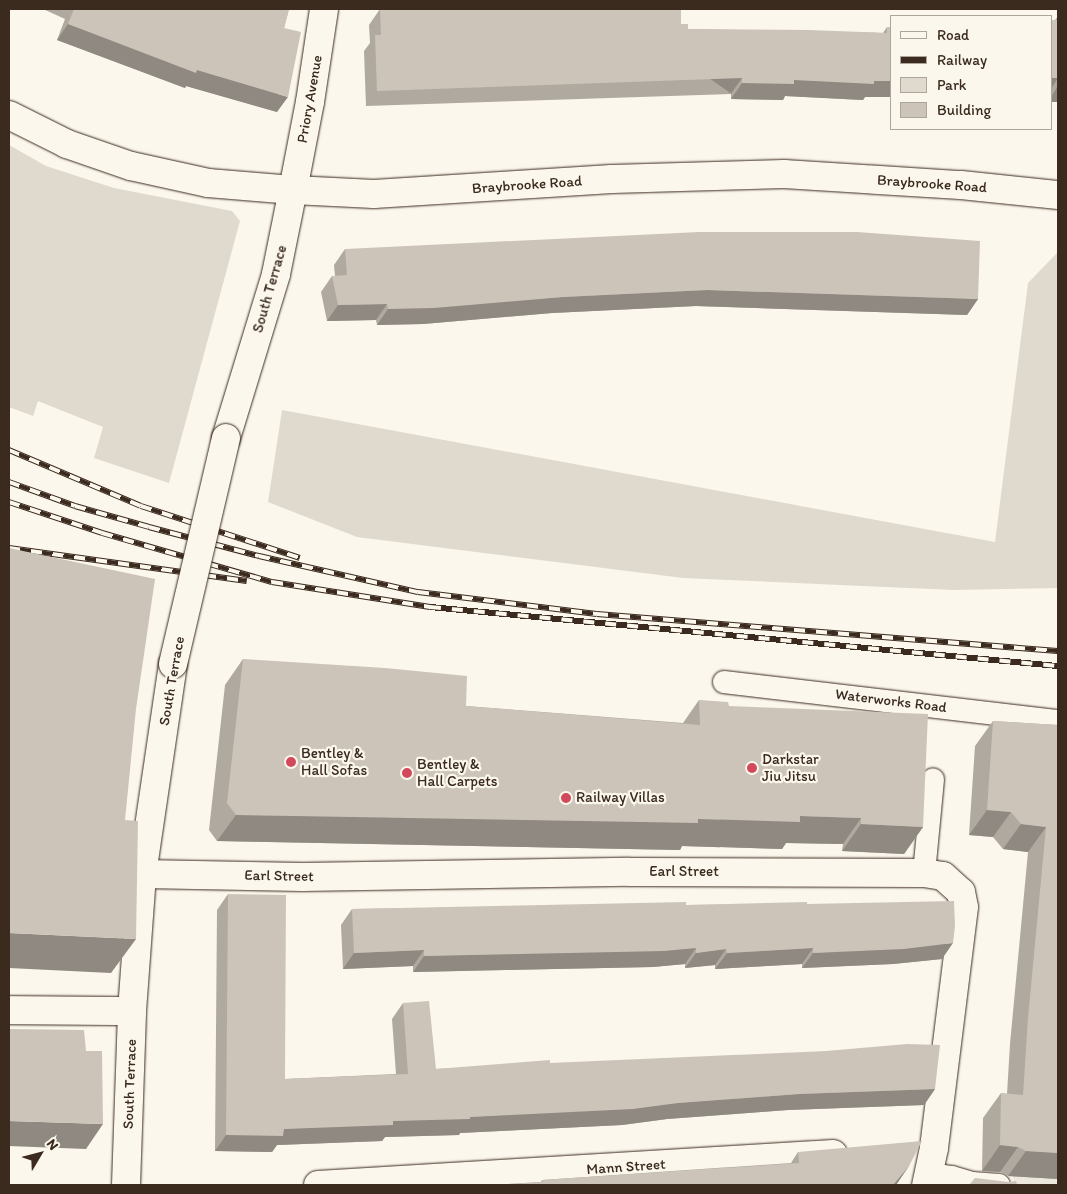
<!DOCTYPE html>
<style>
body{margin:0}
#map{position:relative;width:1067px;height:1194px;overflow:hidden;background:#fbf7ec;font-family:Itim,sans-serif}
div>[style]{position:absolute}
.built>*{inset:0;background:#ede8dd}
.green>*{inset:0;background:#dfd9ce}
.roads{filter:drop-shadow(0 0 1px #3b2a1e) drop-shadow(0 0 1px #3b2a1e)}
.lane>*{height:22px;margin:-11px;padding:0 11px;transform-origin:11px;border-radius:11px;background:#fbf7ec}
.street>*{height:28px;margin:-14px;padding:0 14px;transform-origin:14px;border-radius:14px;background:#fbf7ec}
.secondary>*{height:28px;margin:-14px;padding:0 14px;transform-origin:14px;border-radius:14px;background:#fbf7ec}
.rail>*{height:5.5px;margin-top:-2.75px;transform-origin:0;background:repeating-linear-gradient(90deg,#fbf7ec 0 11px,#3b2a1e 0 22px);box-sizing:border-box;border-block:1px solid #3b2a1e}
.bridges{filter:drop-shadow(0 0 1px #3b2a1e) drop-shadow(0 0 1px #3b2a1e)}
.secondary-bridge>*{height:28px;margin:-14px;padding:0 14px;transform-origin:14px;border-radius:14px;background:#fbf7ec}
.wall>*{inset:0;background:#afa99f}
.shaded-wall>*{inset:0;background:#8f8982;transform-origin:0 0}
.building>*{inset:0;background:#ccc4b9;transform-origin:0 0}
.dots>*{width:14px;height:14px;translate:-50% -50%;box-sizing:border-box;border:2px solid #fbf7ec;border-radius:50%}
span{translate:-50% -50%;white-space:nowrap;text-align:center;line-height:1.15;-webkit-text-stroke:4.5px #fbf7ec;paint-order:stroke}
.street-label{font-size:15px;color:#3b2a1e}
.poi-label{font-size:15px;color:#3b2a1e}
.left{translate:0 -50%;text-align:left}
.frame{position:absolute;inset:0;border:10px solid #3b2a1e;pointer-events:none}
.legend{position:absolute;left:890px;top:15px;width:162px;height:115px;box-sizing:border-box;background:#fbf7ec;border:1px solid #aea59a;margin:0;padding:6px 9px;list-style:none;font-size:15px;color:#3b2a1e}
.legend li{display:flex;align-items:center;gap:10px;height:25px}
.legend b{width:25px;border:1px solid #aea59a}
.north{position:absolute;left:15px;top:1129px;width:50px;height:50px;-webkit-text-stroke:4px #fbf7ec;paint-order:stroke;rotate:53deg;font-size:14px;font-weight:700;line-height:20px;text-align:center;color:#3b2a1e}
.north::after{content:'';display:block;margin:auto;width:18px;height:22px;background:#3b2a1e;clip-path:polygon(50% 0,100% 100%,50% 72%,0 100%)}
</style>
<div id="map">
<div class="built">
<div style="clip-path:polygon(1012px 1170px,1058px 1172px,1058px 1185px,1014px 1185px)"></div>
</div>
<div class="green">
<div style="clip-path:polygon(9px 145px,46px 166px,114px 188px,232px 211px,240px 221px,169px 483px,94px 458px,103px 427px,38px 401px,33px 416px,9px 407px)"></div>
<div style="clip-path:polygon(1058px 252px,1058px 588px,954px 590px,683px 578px,357px 537px,268px 502px,282px 410px,995px 542px,1028px 283px)"></div>
</div>
<div class="roads">
<div class="lane">
<div style="left:724px;top:682px;width:336px;rotate:6.7deg"></div>
<div style="left:924px;top:873px;width:94px;rotate:-84.5deg"></div>
<div style="left:930px;top:1174px;width:22px;rotate:8deg"></div>
<div style="left:952px;top:1177px;width:21px;rotate:17deg"></div>
<div style="left:972px;top:1183px;width:27px;rotate:4deg"></div>
</div>
<div class="street">
<div style="left:293px;top:190px;width:90px;rotate:-79.1deg"></div>
<div style="left:310px;top:102px;width:94px;rotate:-81.4deg"></div>
<div style="left:142px;top:874px;width:160px;rotate:1.1deg"></div>
<div style="left:302px;top:877px;width:327px;rotate:-0.9deg"></div>
<div style="left:629px;top:872px;width:295px;rotate:0.2deg"></div>
<div style="left:924px;top:873px;width:19px;rotate:9deg"></div>
<div style="left:943px;top:876px;width:24px;rotate:42deg"></div>
<div style="left:961px;top:892px;width:15px;rotate:79deg"></div>
<div style="left:964px;top:907px;width:243px;rotate:97.1deg"></div>
<div style="left:934px;top:1148px;width:38px;rotate:102deg"></div>
<div style="left:318px;top:1185px;width:516px;rotate:-3.44deg"></div>
</div>
<div class="secondary">
<div style="left:9px;top:115px;width:65px;rotate:26.6deg"></div>
<div style="left:67px;top:144px;width:68px;rotate:19deg"></div>
<div style="left:131px;top:166px;width:79px;rotate:12.4deg"></div>
<div style="left:208px;top:183px;width:85px;rotate:4.7deg"></div>
<div style="left:293px;top:190px;width:81px;rotate:2.8deg"></div>
<div style="left:374px;top:194px;width:238px;rotate:-3.6deg"></div>
<div style="left:612px;top:179px;width:172px;rotate:-1.7deg"></div>
<div style="left:784px;top:174px;width:177px;rotate:3.6deg"></div>
<div style="left:961px;top:185px;width:98px;rotate:5.9deg"></div>
<div style="left:226px;top:438px;width:171px;rotate:-73deg"></div>
<div style="left:276px;top:274px;width:86px;rotate:-78.6deg"></div>
<div style="left:9px;top:1010px;width:123px;rotate:0.5deg"></div>
<div style="left:126px;top:1185px;width:174px;rotate:-88deg"></div>
<div style="left:132px;top:1011px;width:137px;rotate:-85.8deg"></div>
<div style="left:142px;top:874px;width:212px;rotate:-81.6deg"></div>
</div>
</div>
<div class="rail">
<div style="left:9px;top:450px;width:143px;rotate:23deg"></div>
<div style="left:141px;top:506px;width:167px;rotate:18.1deg"></div>
<div style="left:9px;top:482px;width:70px;rotate:20deg"></div>
<div style="left:75px;top:506px;width:77px;rotate:15.8deg"></div>
<div style="left:149px;top:527px;width:114px;rotate:14.8deg"></div>
<div style="left:259px;top:556px;width:163px;rotate:12.8deg"></div>
<div style="left:418px;top:592px;width:180px;rotate:7deg"></div>
<div style="left:597px;top:614px;width:462px;rotate:4.6deg"></div>
<div style="left:9px;top:502px;width:98px;rotate:18.4deg"></div>
<div style="left:102px;top:533px;width:177px;rotate:16.1deg"></div>
<div style="left:272px;top:582px;width:160px;rotate:9deg"></div>
<div style="left:430px;top:607px;width:631px;rotate:5.37deg"></div>
<div style="left:9px;top:548px;width:240px;rotate:7.9deg"></div>
</div>
<div class="bridges">
<div class="secondary-bridge">
<div style="left:173px;top:664px;width:232px;rotate:-76.8deg"></div>
</div>
</div>
<div class="wall">
<div style="clip-path:polygon(43px 9px,289px 9px,284px 28px,277px 112px,186px 86px,185px 88px,57px 40px,65px 19px)"></div>
<div style="clip-path:polygon(380px 9px,681px 24px,688px 29px,883px 33px,887px 27px,891px 27px,865px 97px,863px 100px,785px 96px,783px 100px,731px 99px,731px 94px,366px 106px,364px 51px,370px 43px,369px 25px)"></div>
<div style="clip-path:polygon(1058px 16px,1058px 102px,1051px 102px,1051px 20px,1055px 20px)"></div>
<div style="clip-path:polygon(345px 249px,978px 299px,967px 315px,696px 306px,552px 313px,423px 324px,377px 325px,376px 320px,327px 321px,321px 292px,332px 276px,335px 276px,334px 265px)"></div>
<div style="clip-path:polygon(243px 659px,466px 706px,683px 723px,699px 700px,729px 706px,923px 827px,904px 854px,842px 851px,843px 844px,786px 843px,782px 849px,682px 846px,680px 850px,217px 841px,209px 830px,225px 685px)"></div>
<div style="clip-path:polygon(993px 721px,1058px 725px,1058px 1179px,1008px 1176px,1000px 1172px,982px 1171px,983px 1118px,1001px 1093px,1007px 1094px,1010px 1044px,1028px 852px,1003px 849px,993px 837px,969px 835px,975px 746px)"></div>
<div style="clip-path:polygon(228px 894px,285px 1079px,396px 1074px,392px 1019px,403px 1003px,436px 1069px,550px 1063px,935px 1089px,924px 1105px,788px 1110px,667px 1119px,622px 1125px,460px 1133px,459px 1135px,385px 1137px,382px 1141px,277px 1145px,272px 1152px,215px 1151px,217px 910px)"></div>
<div style="clip-path:polygon(807px 904px,942px 959px,893px 964px,802px 968px,802px 964px,715px 969px,715px 965px,685px 968px,685px 964px,653px 967px,413px 972px,413px 966px,343px 969px,341px 925px,352px 909px,686px 905px)"></div>
<div style="clip-path:polygon(798px 1152px,909px 1166px,896px 1185px,491px 1185px,541px 1182px,542px 1180px,791px 1163px)"></div>
</div>
<div class="shaded-wall">
<div style="clip-path:polygon(68px 24px,197px 70px,288px 97px,277px 112px,186px 86px,185px 88px,57px 40px)"></div>
<div style="left:742px;top:78px;width:19px;height:365px;rotate:125deg"></div>
<div style="clip-path:polygon(1051px 78px,1058px 78px,1051px 89px)"></div>
<div style="clip-path:polygon(794px 80px,891px 81px,891px 97px,865px 97px,863px 100px,785px 96px,783px 100px,731px 99px,742px 83px)"></div>
<div style="clip-path:polygon(1058px 86px,1058px 102px,1051px 102px,1051px 97px)"></div>
<div style="clip-path:polygon(707px 290px,978px 299px,967px 315px,696px 306px,552px 313px,423px 324px,377px 325px,388px 309px,563px 297px)"></div>
<div style="clip-path:polygon(387px 304px,376px 320px,327px 321px,338px 305px)"></div>
<div style="clip-path:polygon(987px 810px,1011px 812px,993px 837px,969px 835px)"></div>
<div style="clip-path:polygon(236px 815px,698px 819px,800px 816px,861px 818px,843px 844px,786px 843px,782px 849px,682px 846px,680px 850px,217px 841px)"></div>
<div style="clip-path:polygon(861px 824px,923px 827px,904px 854px,842px 851px)"></div>
<div style="clip-path:polygon(1021px 824px,1046px 827px,1028px 852px,1003px 849px)"></div>
<div style="clip-path:polygon(9px 933px,136px 939px,111px 973px,9px 968px)"></div>
<div style="clip-path:polygon(953px 943px,942px 959px,893px 964px,802px 968px,813px 953px)"></div>
<div style="clip-path:polygon(696px 948px,685px 964px,653px 967px,413px 972px,424px 956px)"></div>
<div style="clip-path:polygon(813px 948px,802px 964px,715px 969px,727px 953px)"></div>
<div style="clip-path:polygon(726px 949px,715px 965px,685px 968px,696px 953px)"></div>
<div style="clip-path:polygon(424px 950px,413px 966px,343px 969px,354px 953px)"></div>
<div style="clip-path:polygon(935px 1089px,924px 1105px,788px 1110px,667px 1119px,622px 1125px,460px 1133px,459px 1135px,385px 1137px,382px 1141px,277px 1145px,272px 1152px,215px 1151px,226px 1135px,284px 1129px,393px 1121px,470px 1117px,678px 1103px,799px 1094px)"></div>
<div style="clip-path:polygon(9px 1121px,103px 1124px,86px 1149px,9px 1146px)"></div>
<div style="clip-path:polygon(1000px 1145px,1018px 1147px,1000px 1172px,982px 1171px)"></div>
<div style="clip-path:polygon(1026px 1151px,1058px 1153px,1058px 1179px,1008px 1176px)"></div>
<div style="clip-path:polygon(909px 1166px,896px 1185px,893px 1185px)"></div>
</div>
<div class="building">
<div style="clip-path:polygon(74px 9px,289px 9px,284px 28px,301px 32px,288px 97px,197px 70px,196px 73px,68px 24px)"></div>
<div style="clip-path:polygon(380px 9px,681px 9px,681px 24px,688px 24px,688px 29px,809px 30px,887px 33px,887px 27px,891px 27px,891px 81px,874px 81px,874px 84px,794px 80px,794px 84px,742px 83px,742px 78px,377px 91px,375px 35px,381px 35px)"></div>
<div style="left:1051px;top:20px;width:7px;height:58px"></div>
<div style="clip-path:polygon(699px 232px,857px 232px,980px 241px,978px 299px,707px 290px,563px 297px,434px 308px,388px 309px,387px 304px,338px 305px,332px 276px,347px 275px,345px 249px)"></div>
<div style="clip-path:polygon(9px 548px,155px 579px,136px 709px,125px 820px,138px 821px,136px 939px,9px 933px)"></div>
<div style="clip-path:polygon(243px 659px,385px 668px,467px 676px,466px 706px,700px 725px,699px 700px,728px 702px,729px 706px,928px 714px,923px 827px,861px 824px,861px 818px,800px 816px,800px 822px,698px 819px,698px 823px,236px 815px,227px 803px)"></div>
<div style="clip-path:polygon(993px 721px,1058px 725px,1058px 1153px,1026px 1151px,1018px 1147px,1000px 1145px,1001px 1093px,1023px 1095px,1028px 1018px,1046px 827px,1021px 824px,1011px 812px,987px 810px)"></div>
<div style="clip-path:polygon(228px 894px,286px 895px,285px 1079px,408px 1074px,403px 1003px,429px 1001px,436px 1069px,550px 1060px,550px 1063px,826px 1051px,907px 1044px,940px 1045px,935px 1089px,799px 1094px,678px 1103px,633px 1109px,470px 1117px,470px 1119px,393px 1121px,393px 1125px,284px 1129px,283px 1136px,226px 1135px)"></div>
<div style="clip-path:polygon(954px 901px,955px 926px,953px 943px,904px 949px,813px 953px,813px 948px,727px 953px,726px 949px,696px 953px,696px 948px,664px 951px,424px 956px,424px 950px,354px 953px,352px 909px,686px 902px,686px 905px,807px 902px,807px 904px)"></div>
<div style="clip-path:polygon(9px 1029px,84px 1030px,86px 1051px,102px 1051px,103px 1124px,9px 1121px)"></div>
<div style="clip-path:polygon(922px 1141px,909px 1166px,893px 1185px,491px 1185px,543px 1182px,542px 1180px,799px 1163px,798px 1152px)"></div>
<div style="clip-path:polygon(975px 1178px,1009px 1182px,1016px 1181px,1017px 1185px,969px 1185px)"></div>
</div>
<div class="dots">
<div style="left:291px;top:762px;background:#d1495b"></div>
<div style="left:752px;top:768px;background:#d1495b"></div>
<div style="left:407px;top:773px;background:#d1495b"></div>
<div style="left:566px;top:798px;background:#d1495b"></div>
</div>
<div class="street-label">
<span style="left:310px;top:99px;rotate:-80deg">Priory Avenue</span>
<span style="left:932px;top:184px;rotate:4deg">Braybrooke Road</span>
<span style="left:527px;top:185px;rotate:-4deg">Braybrooke Road</span>
<span style="left:270px;top:289px;rotate:-74deg">South Terrace</span>
<span style="left:172px;top:681px;rotate:-80deg">South Terrace</span>
<span style="left:891px;top:701px;rotate:7deg">Waterworks Road</span>
<span style="left:684px;top:872px">Earl Street</span>
<span style="left:279px;top:876px;rotate:1deg">Earl Street</span>
<span style="left:130px;top:1084px;rotate:-88deg">South Terrace</span>
<span style="left:626px;top:1167px;rotate:-4deg">Mann Street</span>
</div>
<div class="poi-label">
<span class="left" style="left:301px;top:762px">Bentley &amp;<br>Hall Sofas</span>
<span class="left" style="left:762px;top:768px">Darkstar<br>Jiu Jitsu</span>
<span class="left" style="left:417px;top:773px">Bentley &amp;<br>Hall Carpets</span>
<span class="left" style="left:576px;top:798px">Railway Villas</span>
</div>
<div class="frame"></div>
<ul class="legend">
<li><b style="height:6px;background:#fbf7ec"></b>Road</li>
<li><b style="height:6px;background:#3b2a1e"></b>Railway</li>
<li><b style="height:14px;background:#dfd9ce"></b>Park</li>
<li><b style="height:14px;background:#ccc4b9"></b>Building</li>
</ul>
<div class="north">N</div>
</div>
